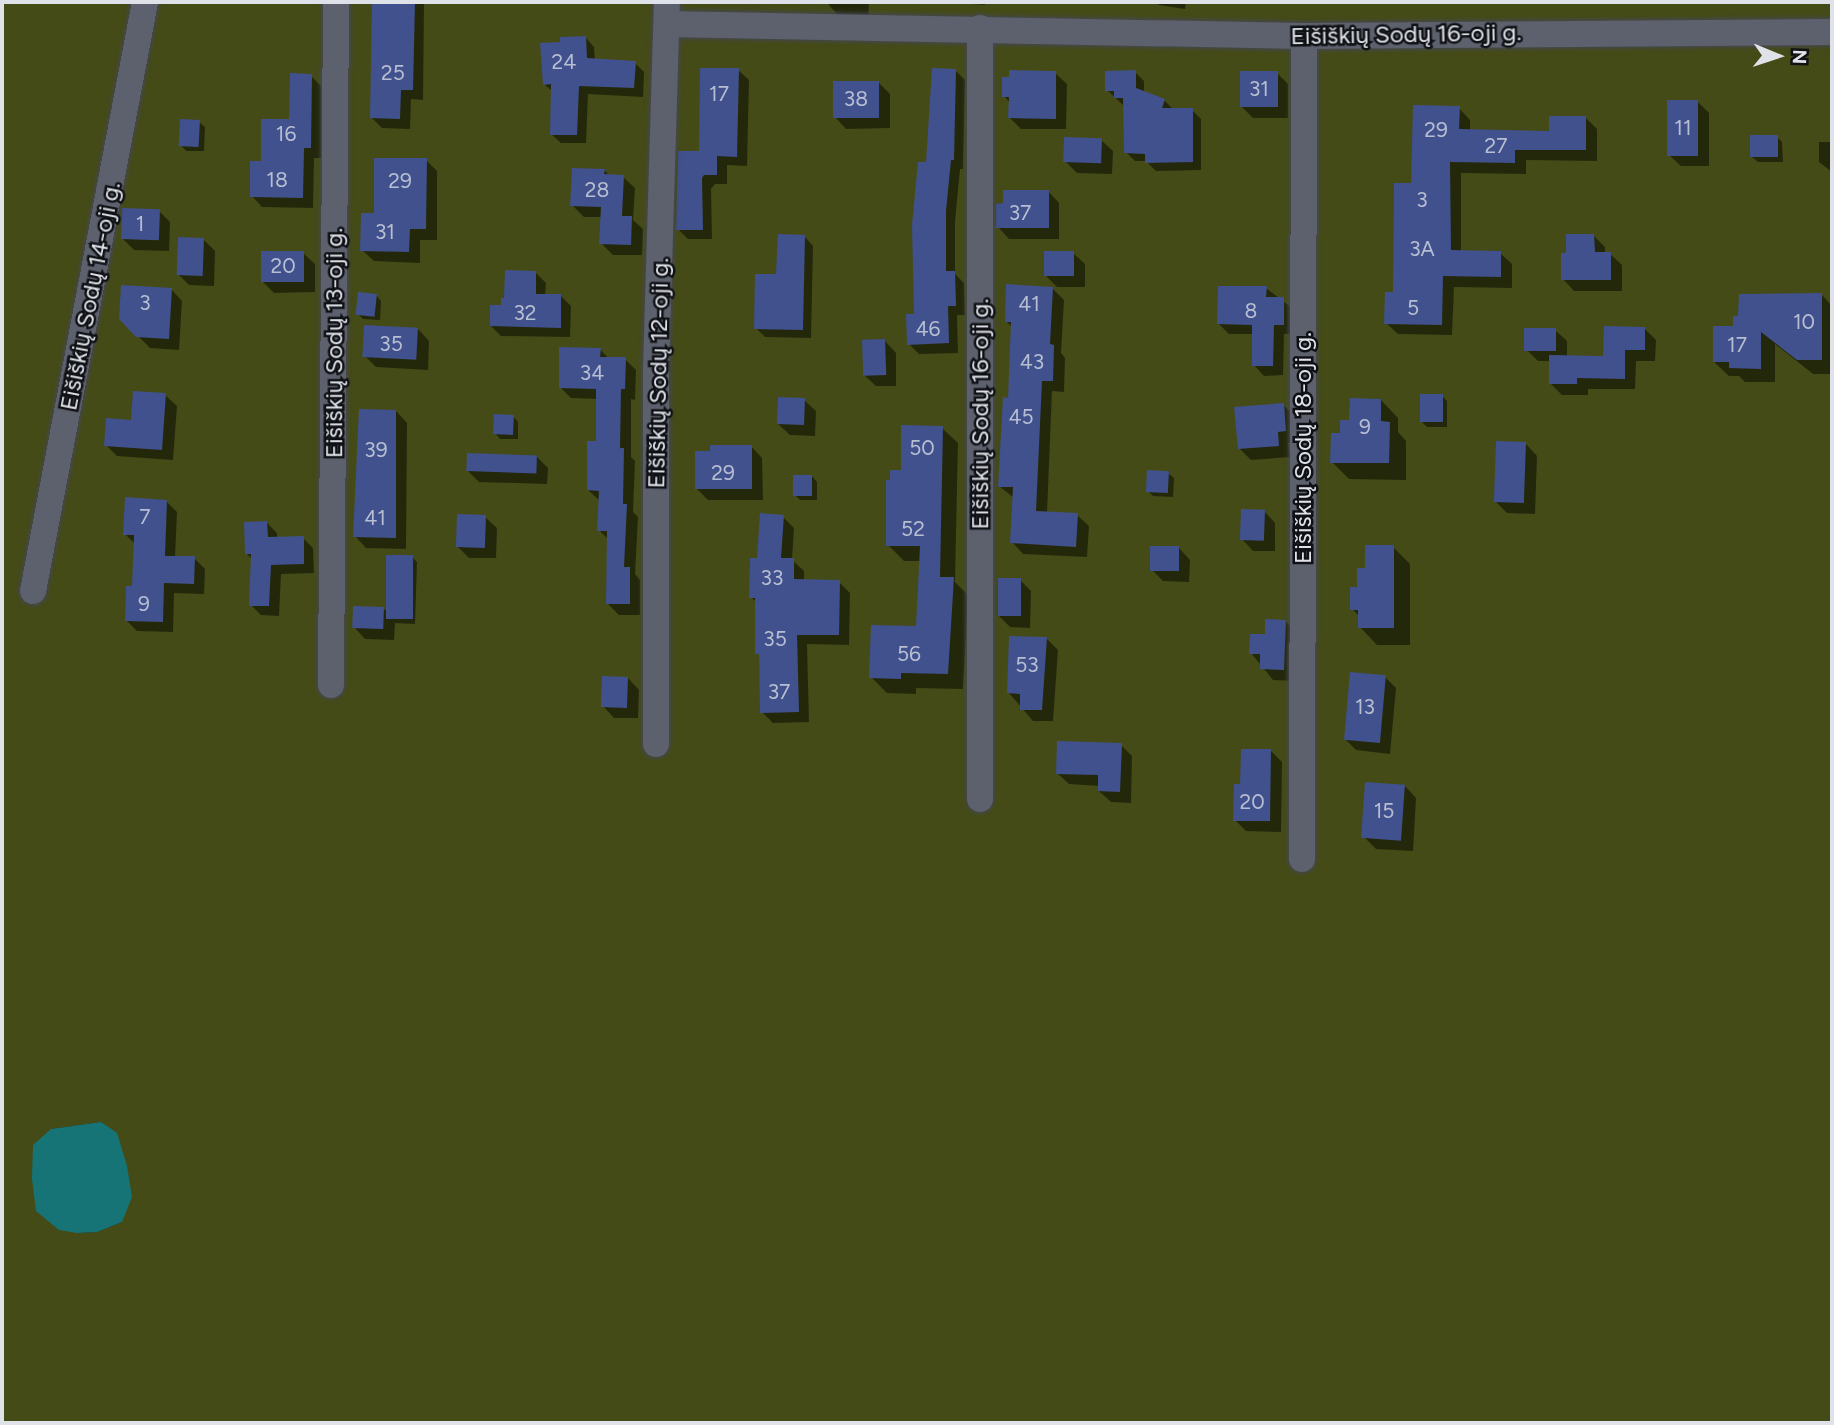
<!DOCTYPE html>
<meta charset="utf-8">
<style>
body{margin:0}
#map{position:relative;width:1834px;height:1425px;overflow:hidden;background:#242832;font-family:Figtree,sans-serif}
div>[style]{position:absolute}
.green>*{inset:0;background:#454b16}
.water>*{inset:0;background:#167476}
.shadow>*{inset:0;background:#0007}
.building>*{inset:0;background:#40518d;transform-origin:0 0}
.roads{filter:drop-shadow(0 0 2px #44474f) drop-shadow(0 0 2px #44474f)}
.minor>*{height:26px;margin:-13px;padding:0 13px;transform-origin:13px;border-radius:13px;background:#5d616d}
span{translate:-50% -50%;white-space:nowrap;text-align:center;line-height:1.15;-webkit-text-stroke:5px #0f1115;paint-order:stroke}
.number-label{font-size:21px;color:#b7bed2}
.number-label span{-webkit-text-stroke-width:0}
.street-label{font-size:24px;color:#dfe2e9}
.frame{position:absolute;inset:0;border:4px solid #dfe2e9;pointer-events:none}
.north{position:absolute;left:1743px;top:21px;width:70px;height:70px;-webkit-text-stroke:5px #0f1115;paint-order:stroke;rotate:92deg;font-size:19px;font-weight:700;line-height:28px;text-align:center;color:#dfe2e9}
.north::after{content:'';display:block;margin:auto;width:24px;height:32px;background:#dfe2e9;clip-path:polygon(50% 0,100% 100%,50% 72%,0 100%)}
</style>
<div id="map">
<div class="green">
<div style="clip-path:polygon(evenodd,2px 2px,1832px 2px,1832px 1423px,2px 1423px,2px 2px,102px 1122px,122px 1222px,97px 1232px,77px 1233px,51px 1129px,102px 1122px)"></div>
</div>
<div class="water">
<div style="clip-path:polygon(101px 1122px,117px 1133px,127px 1166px,132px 1197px,122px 1222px,97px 1232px,77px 1233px,59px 1230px,36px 1211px,32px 1179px,33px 1145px,51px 1129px)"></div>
</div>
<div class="shadow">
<div style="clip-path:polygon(374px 2px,424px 4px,423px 100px,411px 99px,410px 129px,382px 128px,372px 118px)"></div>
<div style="clip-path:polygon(826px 2px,869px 2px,868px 19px,840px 17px)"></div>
<div style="clip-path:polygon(947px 2px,985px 2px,985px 5px)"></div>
<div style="clip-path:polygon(1155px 2px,1186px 2px,1185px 9px,1159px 5px)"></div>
<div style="clip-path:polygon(585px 37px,594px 47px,595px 61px,635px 63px,644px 72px,643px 97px,588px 94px,586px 143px,561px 143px,551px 134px,553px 92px,544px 84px,562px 43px)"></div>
<div style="clip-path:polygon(738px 70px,749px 80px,747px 166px,727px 165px,727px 184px,715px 184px,711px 189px,712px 239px,688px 239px,678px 229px,701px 153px)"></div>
<div style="clip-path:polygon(955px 70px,965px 80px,963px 169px,960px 169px,955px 222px,955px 274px,964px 283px,965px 315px,957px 315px,958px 353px,919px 354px,909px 344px,915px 316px,928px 164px)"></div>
<div style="clip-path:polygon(1135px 72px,1144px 81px,1144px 93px,1164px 100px,1174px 110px,1192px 110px,1201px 119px,1201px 170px,1156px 171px,1146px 161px,1135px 161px,1126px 152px,1125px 107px,1107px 90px)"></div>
<div style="clip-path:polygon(1055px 73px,1067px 84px,1066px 129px,1021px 129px,1010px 118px,1010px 103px,1004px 96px,1011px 79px)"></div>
<div style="clip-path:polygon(1277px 73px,1288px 84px,1288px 118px,1253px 118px,1242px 107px)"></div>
<div style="clip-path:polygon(311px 76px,321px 86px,321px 158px,314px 158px,313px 208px,262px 207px,252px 196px,263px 163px,291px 121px)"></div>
<div style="clip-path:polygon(879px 83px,890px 94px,890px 128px,846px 129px,835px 117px)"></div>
<div style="clip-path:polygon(1698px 102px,1709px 113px,1709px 166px,1681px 166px,1669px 155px)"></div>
<div style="clip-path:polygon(1459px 108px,1470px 120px,1470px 131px,1551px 132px,1586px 118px,1597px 129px,1597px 161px,1526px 160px,1526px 174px,1461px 173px,1461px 252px,1500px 253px,1512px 264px,1512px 288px,1454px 287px,1452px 335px,1398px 334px,1386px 323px,1395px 294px,1413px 185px)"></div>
<div style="clip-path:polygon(199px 122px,205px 127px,204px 151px,186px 151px,181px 145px)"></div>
<div style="clip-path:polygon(1777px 137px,1782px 142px,1783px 162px,1758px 162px,1752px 157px)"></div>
<div style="clip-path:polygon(1101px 140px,1113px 151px,1112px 174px,1077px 173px,1065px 161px)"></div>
<div style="clip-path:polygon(1819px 142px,1832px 142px,1832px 172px,1819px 162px)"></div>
<div style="clip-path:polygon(426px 160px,437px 171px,437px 240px,420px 240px,420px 263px,374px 261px,362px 250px,375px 215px)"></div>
<div style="clip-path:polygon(604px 170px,610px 176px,623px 177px,635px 188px,633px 220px,643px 229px,642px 255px,613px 255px,601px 243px,602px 217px,584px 217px,572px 205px)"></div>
<div style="clip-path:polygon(1048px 191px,1059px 203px,1059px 239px,1009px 239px,998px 227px)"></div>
<div style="clip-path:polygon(159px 211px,170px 222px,169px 251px,134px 250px,122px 238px)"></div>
<div style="clip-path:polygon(804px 236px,813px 246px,811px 338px,765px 337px,756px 328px)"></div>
<div style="clip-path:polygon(1594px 236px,1605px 247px,1605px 254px,1610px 254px,1622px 265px,1622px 291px,1574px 291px,1563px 279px,1568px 254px)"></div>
<div style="clip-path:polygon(204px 240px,215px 251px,214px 286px,189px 285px,178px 274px)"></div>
<div style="clip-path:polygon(303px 253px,315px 264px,315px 292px,274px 293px,263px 282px)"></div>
<div style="clip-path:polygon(1073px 253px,1085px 264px,1085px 287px,1057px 287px,1045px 275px)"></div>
<div style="clip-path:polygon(536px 273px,546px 283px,545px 295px,561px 296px,571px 306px,570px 337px,501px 336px,491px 326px,503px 307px)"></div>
<div style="clip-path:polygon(1052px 288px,1064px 300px,1061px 353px,1065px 358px,1064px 392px,1052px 391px,1047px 513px,1077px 515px,1089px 526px,1087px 557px,1023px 554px,1012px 542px,1014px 498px,999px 486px,1010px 399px,1013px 328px,1006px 321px)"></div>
<div style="clip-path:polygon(1266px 288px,1293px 309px,1294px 334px,1284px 334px,1283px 375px,1264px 376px,1254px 365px,1253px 334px,1229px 334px,1219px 324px)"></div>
<div style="clip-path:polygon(171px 289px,182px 301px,179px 350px,150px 348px,121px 319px)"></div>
<div style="clip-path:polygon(376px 295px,381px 301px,380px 320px,363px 319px,358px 314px)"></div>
<div style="clip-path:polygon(1822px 295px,1832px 306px,1832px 374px,1813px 374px,1775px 344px,1775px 382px,1745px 382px,1739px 376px,1729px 376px,1714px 362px,1735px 328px)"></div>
<div style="clip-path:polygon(1644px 328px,1656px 340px,1655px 361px,1636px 361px,1635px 389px,1588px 389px,1588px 395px,1562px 395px,1550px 383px,1551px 361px,1538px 361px,1527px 350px,1555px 330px,1567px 341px,1567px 357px,1605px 358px)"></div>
<div style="clip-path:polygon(418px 329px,429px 341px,428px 370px,376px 367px,365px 356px)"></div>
<div style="clip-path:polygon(885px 341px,896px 353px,896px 386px,876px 386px,864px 375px)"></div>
<div style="clip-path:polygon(600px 349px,609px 359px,625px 359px,636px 370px,635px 400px,631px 399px,631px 457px,635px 461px,633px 512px,638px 517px,635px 574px,640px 580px,640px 615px,619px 615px,608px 604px,609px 540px,599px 530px,600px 501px,588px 490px,598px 442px,598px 399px,571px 398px,560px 387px)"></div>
<div style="clip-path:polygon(165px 395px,177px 406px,173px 460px,117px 456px,106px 445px)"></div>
<div style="clip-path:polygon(1442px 396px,1447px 401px,1447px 427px,1427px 427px,1421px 421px)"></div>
<div style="clip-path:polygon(804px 400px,816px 411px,815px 436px,790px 435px,778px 424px)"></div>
<div style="clip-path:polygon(1381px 400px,1398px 418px,1398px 432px,1406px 441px,1406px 480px,1349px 479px,1332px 462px,1342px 435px,1351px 422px)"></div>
<div style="clip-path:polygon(1283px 405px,1295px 416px,1297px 442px,1288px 443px,1290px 457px,1251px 460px,1240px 449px)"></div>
<div style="clip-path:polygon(396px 411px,407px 423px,406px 549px,366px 548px,355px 536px)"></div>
<div style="clip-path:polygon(513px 416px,518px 422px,518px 439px,500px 439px,495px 433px)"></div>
<div style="clip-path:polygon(942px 428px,958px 443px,955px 582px,968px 595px,963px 689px,916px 688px,916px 694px,887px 693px,871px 677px,917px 628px,921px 561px,904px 561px,888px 545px,902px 471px)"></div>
<div style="clip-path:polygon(1526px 444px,1537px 456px,1535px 514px,1507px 513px,1496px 502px)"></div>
<div style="clip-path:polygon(751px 446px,762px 458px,763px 500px,708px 500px,697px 489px,712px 453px)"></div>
<div style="clip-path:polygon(536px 456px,548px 468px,547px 484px,479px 482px,468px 471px)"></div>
<div style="clip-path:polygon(1168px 473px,1174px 478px,1173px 497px,1153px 496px,1148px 491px)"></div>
<div style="clip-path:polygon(812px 476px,817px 482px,817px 500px,800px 500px,795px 495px)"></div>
<div style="clip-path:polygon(166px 501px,177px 512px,175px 558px,194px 558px,205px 569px,204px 594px,174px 593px,173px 632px,137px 631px,127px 621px,133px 588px,135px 544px,125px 534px)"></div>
<div style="clip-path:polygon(1264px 511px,1275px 523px,1275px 551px,1253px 551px,1242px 539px)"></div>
<div style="clip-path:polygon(485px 517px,497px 528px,496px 558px,469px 558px,458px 547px)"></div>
<div style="clip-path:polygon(783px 517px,794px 528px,792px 560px,804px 571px,804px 581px,839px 582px,850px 593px,849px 645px,807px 644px,809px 722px,773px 723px,762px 712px,756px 602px,751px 597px,759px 560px)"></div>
<div style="clip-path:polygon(267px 523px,277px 533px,277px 539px,303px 538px,313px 548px,314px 573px,281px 574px,279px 616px,261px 615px,251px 605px,252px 559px,247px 554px)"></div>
<div style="clip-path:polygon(1393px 547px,1410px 564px,1410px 645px,1377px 645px,1360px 627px,1360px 617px,1352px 609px,1367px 570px)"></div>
<div style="clip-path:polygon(1179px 548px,1190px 560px,1189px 582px,1163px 581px,1152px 570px)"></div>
<div style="clip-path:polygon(412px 557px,417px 562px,415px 624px,395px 623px,394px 640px,365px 639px,354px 627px,383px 608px,388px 612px)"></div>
<div style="clip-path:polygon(1020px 580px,1031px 591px,1030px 628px,1010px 627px,999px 616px)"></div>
<div style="clip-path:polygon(1285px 621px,1297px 633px,1295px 681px,1273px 680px,1251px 653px)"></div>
<div style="clip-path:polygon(1046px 638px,1058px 650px,1053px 721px,1033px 721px,1009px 693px)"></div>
<div style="clip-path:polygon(1385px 677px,1396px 688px,1390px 754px,1356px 750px,1345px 739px)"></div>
<div style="clip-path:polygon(628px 678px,639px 690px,638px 718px,614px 718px,603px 706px)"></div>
<div style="clip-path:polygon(1121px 745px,1132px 756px,1131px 803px,1111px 802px,1099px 791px,1100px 786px,1069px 784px,1057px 773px)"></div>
<div style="clip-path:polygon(1271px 751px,1282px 762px,1281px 832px,1246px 831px,1235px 820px,1242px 786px)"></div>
<div style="clip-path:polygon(1405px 786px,1416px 798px,1413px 851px,1376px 849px,1364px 837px)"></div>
</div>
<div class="building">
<div style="clip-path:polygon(372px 2px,415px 2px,413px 90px,401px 90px,400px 119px,370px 118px)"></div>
<div style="clip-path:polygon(586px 36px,587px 58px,636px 61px,634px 88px,579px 86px,577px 135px,550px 135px,551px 84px,543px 85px,540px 43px,560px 42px,560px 37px)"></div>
<div style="clip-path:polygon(700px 68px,739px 68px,737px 157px,717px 156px,717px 175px,704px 175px,702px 178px,703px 230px,676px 230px,678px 151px,699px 151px)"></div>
<div style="clip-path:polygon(932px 68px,956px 69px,954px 160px,951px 160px,946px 211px,946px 271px,955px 271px,956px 306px,948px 306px,949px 343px,907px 345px,906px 314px,914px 314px,912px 225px,918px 162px,926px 162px)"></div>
<div style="clip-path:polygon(1009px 70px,1056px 71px,1056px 119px,1008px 118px,1009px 97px,1002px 97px,1002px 77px,1009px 77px)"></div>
<div style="clip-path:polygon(1136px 70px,1136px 88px,1165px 99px,1162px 108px,1193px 108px,1193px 162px,1145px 163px,1145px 154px,1124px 153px,1123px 98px,1114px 98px,1114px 91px,1105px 91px,1105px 71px)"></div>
<div style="left:1240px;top:71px;width:38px;height:36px"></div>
<div style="clip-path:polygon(290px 73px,312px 74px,311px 148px,304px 148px,303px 198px,250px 197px,250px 161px,261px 161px,261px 119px,289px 119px)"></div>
<div style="left:833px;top:81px;width:46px;height:37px"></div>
<div style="left:1667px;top:100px;width:31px;height:56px"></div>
<div style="clip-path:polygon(1413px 105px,1460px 106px,1459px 129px,1549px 131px,1549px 116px,1586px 116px,1586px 150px,1515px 150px,1515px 163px,1450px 162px,1451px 250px,1501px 251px,1501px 277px,1443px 276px,1442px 325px,1384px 324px,1385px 292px,1393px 292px,1394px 183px,1411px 183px)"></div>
<div style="left:180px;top:119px;width:20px;height:27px;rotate:3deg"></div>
<div style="left:1778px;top:135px;width:22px;height:28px;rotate:90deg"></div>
<div style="left:1064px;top:137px;width:38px;height:25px;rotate:2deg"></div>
<div style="clip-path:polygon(374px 158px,427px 158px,426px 229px,410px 229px,409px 252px,360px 251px,361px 213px,374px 213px)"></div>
<div style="clip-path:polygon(572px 168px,605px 169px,604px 174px,624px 175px,622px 216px,632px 216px,631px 245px,599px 244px,601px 207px,570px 206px)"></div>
<div style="clip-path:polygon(1003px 190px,1049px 190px,1049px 228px,996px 228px,996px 204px,1003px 203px)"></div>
<div style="left:122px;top:208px;width:38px;height:31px;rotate:2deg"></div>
<div style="clip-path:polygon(778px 234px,805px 235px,803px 330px,754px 329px,755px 274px,776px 274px)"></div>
<div style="clip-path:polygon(1566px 234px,1594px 234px,1595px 252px,1611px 252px,1611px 280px,1561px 280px,1561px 253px,1566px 253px)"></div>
<div style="left:178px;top:237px;width:26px;height:38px;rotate:2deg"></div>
<div style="left:261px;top:251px;width:43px;height:31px"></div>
<div style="left:1044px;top:251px;width:30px;height:25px"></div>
<div style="clip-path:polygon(505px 270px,536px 271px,536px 294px,561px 294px,561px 328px,490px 326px,490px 305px,501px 305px,501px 298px,504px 298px)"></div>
<div style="clip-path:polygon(1006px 284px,1053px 287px,1050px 344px,1054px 345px,1053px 381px,1042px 381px,1036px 511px,1078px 513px,1076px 547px,1010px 543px,1013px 487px,998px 487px,1003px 397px,1008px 398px,1011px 322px,1005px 322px)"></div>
<div style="clip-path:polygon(121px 285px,172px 288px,169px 339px,136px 337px,119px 319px)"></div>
<div style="clip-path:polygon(1218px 286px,1267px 286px,1266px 297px,1284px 297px,1284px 325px,1274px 325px,1273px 366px,1252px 366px,1252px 325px,1217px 324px)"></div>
<div style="left:358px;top:292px;width:19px;height:23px;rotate:6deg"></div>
<div style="clip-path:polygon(1822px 293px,1822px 360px,1797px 360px,1761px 332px,1761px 369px,1729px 368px,1729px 362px,1713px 362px,1713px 326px,1733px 326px,1733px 316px,1738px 316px,1739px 294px)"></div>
<div style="left:364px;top:325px;width:54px;height:32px;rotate:3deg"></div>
<div style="clip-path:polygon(1604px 326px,1645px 327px,1645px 350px,1625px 350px,1625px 379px,1577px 378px,1577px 384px,1549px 384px,1549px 355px,1603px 356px)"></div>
<div style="left:1524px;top:328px;width:32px;height:23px"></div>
<div style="left:885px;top:339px;width:36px;height:23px;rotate:88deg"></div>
<div style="clip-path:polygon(559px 347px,601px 348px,600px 357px,626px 357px,625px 389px,621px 389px,620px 448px,624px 448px,623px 504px,627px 504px,624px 567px,630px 567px,630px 604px,606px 604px,607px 531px,597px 531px,599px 491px,587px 490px,587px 441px,596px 441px,596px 389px,559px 388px)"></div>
<div style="clip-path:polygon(133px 391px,166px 393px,162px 450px,104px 446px,106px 418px,131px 420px)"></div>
<div style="left:1420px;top:394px;width:23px;height:28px"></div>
<div style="left:778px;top:397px;width:27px;height:27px;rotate:2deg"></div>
<div style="clip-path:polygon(1350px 398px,1381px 399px,1381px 421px,1390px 422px,1389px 463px,1330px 463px,1331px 433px,1340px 433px,1340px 420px,1349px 420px)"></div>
<div style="clip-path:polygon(1284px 403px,1286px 431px,1278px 432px,1279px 446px,1238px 449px,1234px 407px)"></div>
<div style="clip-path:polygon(359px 409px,396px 410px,396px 538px,353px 537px)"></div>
<div style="left:494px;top:414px;width:20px;height:20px;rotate:3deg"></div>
<div style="clip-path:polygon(901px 425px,943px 426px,940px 577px,954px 577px,948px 674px,901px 673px,901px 679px,869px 678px,871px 625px,916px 626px,920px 546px,886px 546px,886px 480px,890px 480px,890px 470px,901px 470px)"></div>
<div style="left:1496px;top:441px;width:30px;height:61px;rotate:2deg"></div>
<div style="clip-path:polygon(710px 445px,752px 445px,752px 489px,695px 489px,695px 451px,710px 451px)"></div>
<div style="left:467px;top:453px;width:70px;height:18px;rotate:2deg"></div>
<div style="left:1147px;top:470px;width:22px;height:22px;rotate:3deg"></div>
<div style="left:793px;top:475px;width:19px;height:21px"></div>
<div style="clip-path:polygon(125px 497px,167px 500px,165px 556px,195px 556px,194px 584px,164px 583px,163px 622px,125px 621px,126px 586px,132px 586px,134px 535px,123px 535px)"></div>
<div style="left:1241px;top:509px;width:24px;height:31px;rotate:2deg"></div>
<div style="clip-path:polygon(760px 513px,784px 515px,781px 558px,794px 558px,794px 579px,840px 580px,839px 635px,797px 635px,799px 712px,760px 713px,759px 654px,755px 654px,755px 598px,749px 598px,750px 558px,757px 558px)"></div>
<div style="left:457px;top:514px;width:29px;height:33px;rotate:2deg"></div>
<div style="clip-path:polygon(267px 521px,268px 537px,304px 536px,304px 564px,271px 565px,269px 606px,249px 606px,251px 554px,245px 554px,244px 522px)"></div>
<div style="clip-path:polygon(1365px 545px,1394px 545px,1394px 628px,1358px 628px,1358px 610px,1350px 610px,1350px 587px,1357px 587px,1357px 568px,1365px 568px)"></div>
<div style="left:1150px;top:546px;width:29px;height:25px"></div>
<div style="left:386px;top:555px;width:27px;height:64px"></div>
<div style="left:998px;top:578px;width:23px;height:38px"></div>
<div style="left:353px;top:606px;width:31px;height:22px;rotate:2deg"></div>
<div style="clip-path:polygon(1265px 619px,1286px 620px,1284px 670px,1260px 669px,1260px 654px,1249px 654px,1250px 634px,1265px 634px)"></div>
<div style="clip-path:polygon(1009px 636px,1047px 637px,1042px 710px,1020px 710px,1020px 694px,1007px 693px)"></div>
<div style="left:1350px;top:672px;width:36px;height:68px;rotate:5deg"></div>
<div style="left:602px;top:676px;width:26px;height:31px;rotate:2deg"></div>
<div style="clip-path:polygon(1057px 741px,1122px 743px,1120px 792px,1098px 791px,1098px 775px,1056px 774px)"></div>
<div style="clip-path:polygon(1241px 749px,1271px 749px,1270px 821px,1233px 821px,1234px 784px,1240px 784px)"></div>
<div style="left:1365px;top:782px;width:40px;height:56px;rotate:4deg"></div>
</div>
<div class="roads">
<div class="minor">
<div style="left:667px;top:24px;width:637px;rotate:1.08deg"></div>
<div style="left:1304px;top:36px;width:528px;rotate:-0.43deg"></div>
<div style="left:980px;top:28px;width:771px;rotate:90deg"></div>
<div style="left:33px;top:591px;width:600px;rotate:-79.23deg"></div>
<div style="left:331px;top:685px;width:683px;rotate:-89.58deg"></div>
<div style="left:656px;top:744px;width:375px;rotate:-90deg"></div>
<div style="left:656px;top:369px;width:367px;rotate:-88.3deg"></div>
<div style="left:1302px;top:859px;width:823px;rotate:-89.86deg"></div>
</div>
</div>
<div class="number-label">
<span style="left:564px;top:62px">24</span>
<span style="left:393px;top:73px">25</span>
<span style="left:1259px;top:89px">31</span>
<span style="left:719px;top:94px">17</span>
<span style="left:856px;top:99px">38</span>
<span style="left:1683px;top:128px">11</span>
<span style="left:1436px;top:130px">29</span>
<span style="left:286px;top:134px">16</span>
<span style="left:1496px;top:146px">27</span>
<span style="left:277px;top:180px">18</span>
<span style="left:400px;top:181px">29</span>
<span style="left:597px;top:190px">28</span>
<span style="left:1422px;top:200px">3</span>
<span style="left:1020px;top:213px">37</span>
<span style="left:140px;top:224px">1</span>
<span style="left:385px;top:232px">31</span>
<span style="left:1422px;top:249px">3A</span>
<span style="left:283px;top:266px">20</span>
<span style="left:145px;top:303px">3</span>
<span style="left:1029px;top:304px">41</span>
<span style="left:1413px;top:308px">5</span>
<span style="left:1251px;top:311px">8</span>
<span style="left:525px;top:313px">32</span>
<span style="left:1804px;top:322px">10</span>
<span style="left:928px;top:329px">46</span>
<span style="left:391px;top:344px">35</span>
<span style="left:1737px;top:345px">17</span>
<span style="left:1032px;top:362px">43</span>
<span style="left:592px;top:373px">34</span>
<span style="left:1021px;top:417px">45</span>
<span style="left:1365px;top:427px">9</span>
<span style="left:922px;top:448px">50</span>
<span style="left:376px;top:450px">39</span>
<span style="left:723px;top:473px">29</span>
<span style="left:145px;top:517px">7</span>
<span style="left:375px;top:518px">41</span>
<span style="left:913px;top:529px">52</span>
<span style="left:772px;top:578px">33</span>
<span style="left:144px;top:604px">9</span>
<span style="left:775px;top:639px">35</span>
<span style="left:909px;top:654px">56</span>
<span style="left:1027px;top:665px">53</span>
<span style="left:779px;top:692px">37</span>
<span style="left:1365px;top:707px">13</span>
<span style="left:1252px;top:802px">20</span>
<span style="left:1384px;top:811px">15</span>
</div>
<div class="street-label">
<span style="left:1406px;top:34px;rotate:-1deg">Eišiškių Sodų 16-oji g.</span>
<span style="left:90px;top:296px;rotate:-79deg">Eišiškių Sodų 14-oji g.</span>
<span style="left:334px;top:343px;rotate:-90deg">Eišiškių Sodų 13-oji g.</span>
<span style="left:658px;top:373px;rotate:-89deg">Eišiškių Sodų 12-oji g.</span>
<span style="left:980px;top:414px;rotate:-90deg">Eišiškių Sodų 16-oji g.</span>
<span style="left:1303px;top:448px;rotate:-90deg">Eišiškių Sodų 18-oji g.</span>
</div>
<div class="frame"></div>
<div class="north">N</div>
</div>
